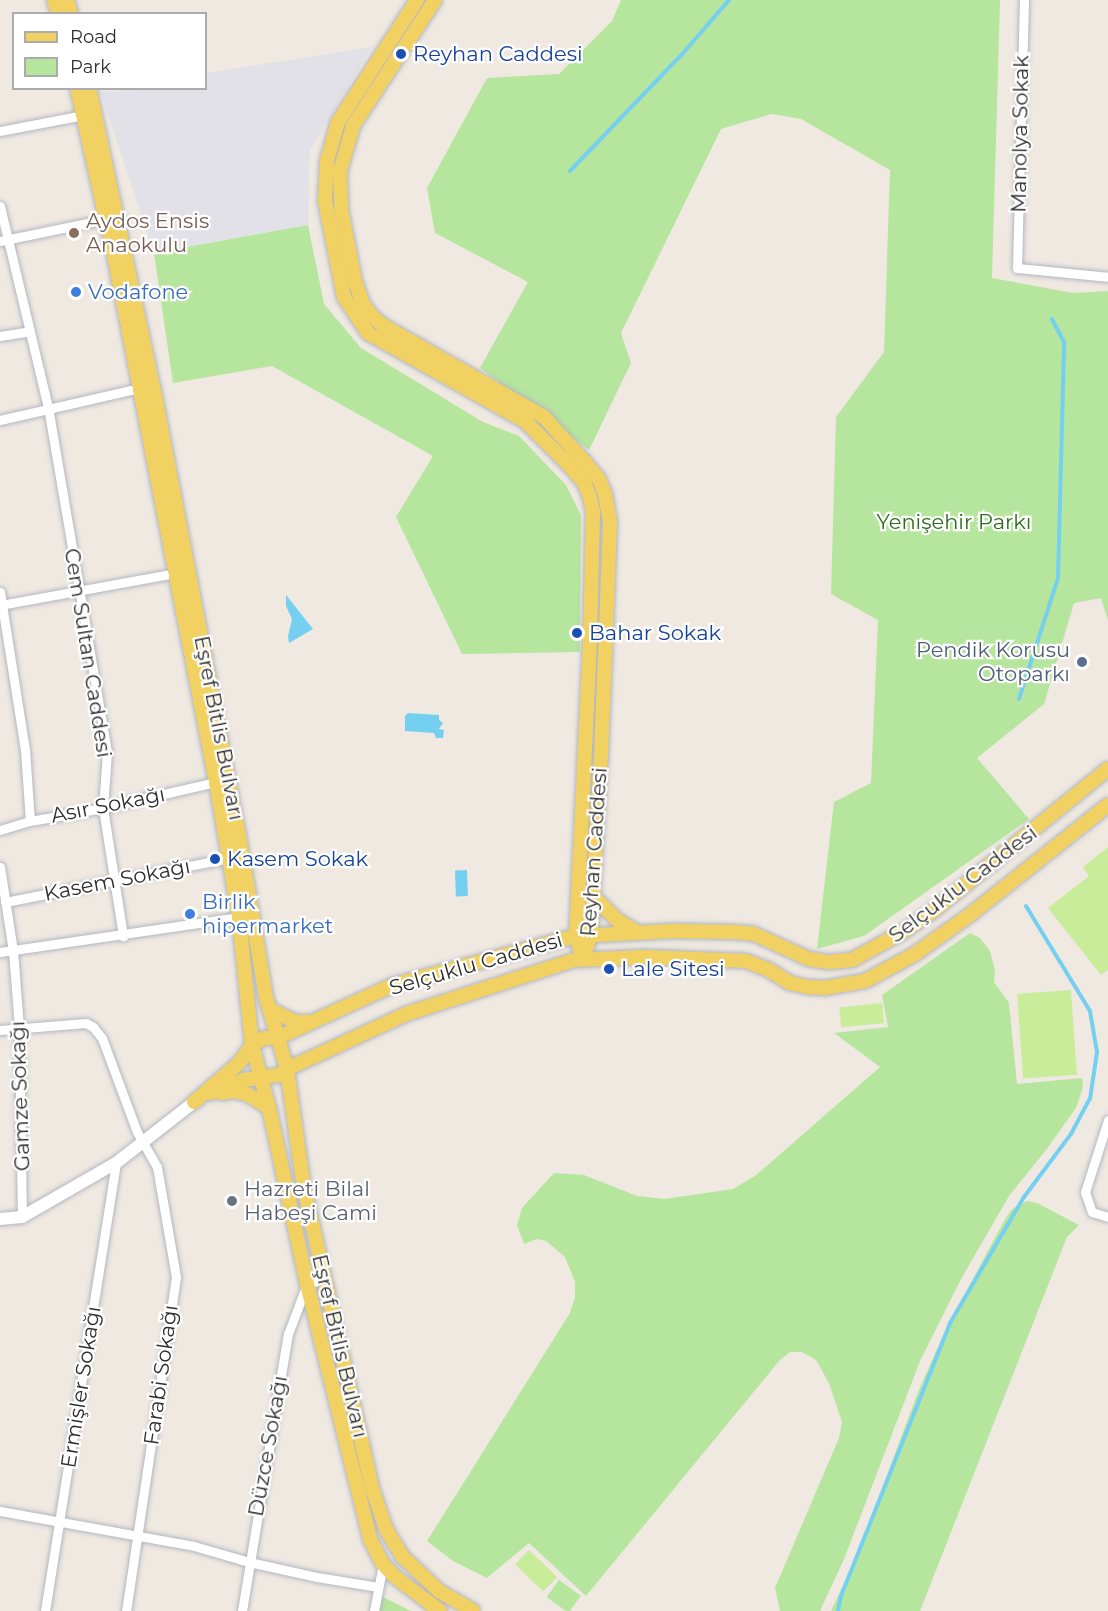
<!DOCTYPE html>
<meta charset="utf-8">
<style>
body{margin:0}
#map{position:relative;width:1108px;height:1611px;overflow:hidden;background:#efe9e1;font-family:Montserrat,sans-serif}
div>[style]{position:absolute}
.industrial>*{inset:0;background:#e3e1e8}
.green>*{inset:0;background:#b6e59e;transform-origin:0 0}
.pitch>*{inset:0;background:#c9ec9a;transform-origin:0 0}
.water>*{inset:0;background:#75cff0;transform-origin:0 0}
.stream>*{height:4px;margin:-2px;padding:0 2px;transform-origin:2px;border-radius:2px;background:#75cff0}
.roads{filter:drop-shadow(0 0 2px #b4b7c1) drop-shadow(0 0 2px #b4b7c1)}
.street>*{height:9px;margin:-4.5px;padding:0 4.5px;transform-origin:4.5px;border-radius:4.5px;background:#fff}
.secondary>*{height:12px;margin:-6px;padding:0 6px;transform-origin:6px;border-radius:6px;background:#fff}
.primary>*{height:14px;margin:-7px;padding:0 7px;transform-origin:7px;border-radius:7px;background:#f2d163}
.dots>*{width:16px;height:16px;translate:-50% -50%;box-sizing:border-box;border:3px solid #fff;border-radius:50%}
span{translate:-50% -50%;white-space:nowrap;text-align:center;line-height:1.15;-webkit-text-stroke:4.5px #fff;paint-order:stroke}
.transit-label{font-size:21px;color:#164399}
.left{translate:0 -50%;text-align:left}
.street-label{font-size:21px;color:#2e2e2e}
.education-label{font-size:21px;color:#785e54}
.shop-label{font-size:21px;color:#366cbe}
.park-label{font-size:21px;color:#2c6e1b}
.service-label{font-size:21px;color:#4e5e75}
.right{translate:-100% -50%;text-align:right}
.worship-label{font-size:21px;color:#5b616d}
.legend{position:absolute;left:12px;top:12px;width:195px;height:78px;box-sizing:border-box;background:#fff;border:2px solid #ababab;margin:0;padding:8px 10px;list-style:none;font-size:18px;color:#2e2e2e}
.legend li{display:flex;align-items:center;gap:12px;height:30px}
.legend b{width:30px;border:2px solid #ababab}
</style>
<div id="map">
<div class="industrial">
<div style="clip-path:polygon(372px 47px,310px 150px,308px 225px,154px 253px,100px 91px,206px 88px,206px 73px)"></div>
</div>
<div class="green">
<div style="clip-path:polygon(621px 0,1000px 0,992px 278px,1073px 293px,1108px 291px,1108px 621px,1101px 598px,1074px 603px,1044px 704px,977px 758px,1029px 819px,864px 936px,817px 949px,834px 802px,871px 783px,878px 620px,831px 594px,836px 417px,884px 352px,890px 170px,801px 119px,772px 114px,721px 129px,621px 333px,631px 363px,589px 450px,480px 368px,528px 282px,435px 233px,427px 188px,487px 78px,559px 74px,612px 21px)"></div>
<div style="clip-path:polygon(308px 225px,324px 304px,361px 348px,483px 422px,519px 436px,566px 485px,581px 515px,580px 652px,462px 654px,396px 517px,433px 456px,272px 366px,173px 383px,154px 253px)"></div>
<div style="clip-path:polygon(970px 933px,980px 938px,990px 951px,995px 970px,994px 982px,1009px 1003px,1017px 1084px,1082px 1078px,1083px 1087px,1076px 1108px,1046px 1150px,1009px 1196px,961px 1279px,920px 1361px,844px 1559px,820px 1611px,780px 1611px,775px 1588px,839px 1438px,842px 1422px,829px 1383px,816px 1360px,802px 1352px,790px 1352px,779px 1361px,586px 1596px,529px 1543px,487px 1578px,453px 1561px,427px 1541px,570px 1313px,575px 1297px,575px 1282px,565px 1257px,546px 1241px,537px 1239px,524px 1244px,517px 1225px,522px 1208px,554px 1173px,584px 1175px,637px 1196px,665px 1199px,733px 1189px,755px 1176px,880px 1067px,834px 1033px,888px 1027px,882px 995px)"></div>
<div style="clip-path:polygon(1027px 1201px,1037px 1203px,1079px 1225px,1067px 1237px,920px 1611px,831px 1611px,856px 1558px,918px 1392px,946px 1329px,1004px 1221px,1012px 1209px)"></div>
<div style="left:559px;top:1580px;width:27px;height:21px;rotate:36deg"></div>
<div style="clip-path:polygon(381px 1596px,411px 1611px,380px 1611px)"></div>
</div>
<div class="pitch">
<div style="clip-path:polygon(1108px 847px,1108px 970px,1101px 975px,1048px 908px,1089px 876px,1083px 867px)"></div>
<div style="left:1071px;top:990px;width:85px;height:54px;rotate:86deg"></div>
<div style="left:882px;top:1003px;width:20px;height:43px;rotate:84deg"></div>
<div style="left:529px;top:1550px;width:39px;height:20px;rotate:44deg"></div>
</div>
<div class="water">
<div style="clip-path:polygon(286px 595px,313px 629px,289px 643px,288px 636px,292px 619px,286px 606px)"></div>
<div style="clip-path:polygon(408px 713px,439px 715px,439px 720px,443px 723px,439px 729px,444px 730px,443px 738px,436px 738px,434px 733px,405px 731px,405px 716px)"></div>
<div style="left:467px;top:870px;width:26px;height:12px;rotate:88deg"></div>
</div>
<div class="stream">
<div style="left:570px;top:171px;width:165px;rotate:-46.2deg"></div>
<div style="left:684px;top:52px;width:69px;rotate:-49.1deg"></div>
<div style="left:1019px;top:699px;width:127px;rotate:-72.1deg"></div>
<div style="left:1058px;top:578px;width:236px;rotate:-88.5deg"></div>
<div style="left:1064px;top:342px;width:26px;rotate:-118deg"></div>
<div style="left:838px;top:1611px;width:15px;rotate:-79deg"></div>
<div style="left:841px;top:1596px;width:294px;rotate:-68.2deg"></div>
<div style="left:950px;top:1323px;width:146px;rotate:-59.6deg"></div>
<div style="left:1024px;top:1197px;width:79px;rotate:-53.3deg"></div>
<div style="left:1071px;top:1134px;width:40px;rotate:-62deg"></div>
<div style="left:1090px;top:1099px;width:48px;rotate:-81.5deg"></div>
<div style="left:1097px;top:1052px;width:42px;rotate:-99.7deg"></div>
<div style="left:1090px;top:1011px;width:123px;rotate:-121.4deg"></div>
</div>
<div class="roads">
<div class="street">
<div style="left:1024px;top:0;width:268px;rotate:91.5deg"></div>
<div style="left:1017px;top:268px;width:91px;rotate:5.6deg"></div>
<div style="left:0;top:131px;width:86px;rotate:-10.8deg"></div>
<div style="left:0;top:206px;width:207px;rotate:76.6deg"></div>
<div style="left:48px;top:407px;width:350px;rotate:80.3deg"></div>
<div style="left:107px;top:752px;width:56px;rotate:94.1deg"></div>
<div style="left:103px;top:808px;width:130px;rotate:81.1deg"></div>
<div style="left:0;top:241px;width:108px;rotate:-11.7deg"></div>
<div style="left:0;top:336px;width:30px;rotate:-9deg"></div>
<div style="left:0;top:420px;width:148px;rotate:-12.9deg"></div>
<div style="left:0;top:592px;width:160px;rotate:81deg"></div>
<div style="left:25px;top:750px;width:71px;rotate:86deg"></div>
<div style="left:0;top:605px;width:179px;rotate:-10.3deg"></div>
<div style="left:0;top:830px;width:31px;rotate:-17deg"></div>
<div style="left:30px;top:821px;width:74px;rotate:-10.1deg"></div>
<div style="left:103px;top:808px;width:116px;rotate:-13deg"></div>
<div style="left:0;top:867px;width:85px;rotate:81.2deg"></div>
<div style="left:13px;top:951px;width:77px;rotate:85.5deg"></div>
<div style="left:19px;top:1028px;width:189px;rotate:89.1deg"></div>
<div style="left:5px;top:902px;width:228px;rotate:-11.1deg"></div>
<div style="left:0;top:952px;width:242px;rotate:-8.3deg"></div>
<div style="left:0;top:1030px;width:86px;rotate:-4.7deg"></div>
<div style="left:86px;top:1023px;width:8px;rotate:30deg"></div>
<div style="left:93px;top:1027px;width:14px;rotate:51deg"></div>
<div style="left:102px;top:1038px;width:100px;rotate:69.6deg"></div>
<div style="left:137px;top:1132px;width:40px;rotate:60.3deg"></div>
<div style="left:157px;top:1167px;width:112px;rotate:80.2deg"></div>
<div style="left:176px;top:1277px;width:338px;rotate:98.5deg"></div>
<div style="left:1108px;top:1120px;width:76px;rotate:107.7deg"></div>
<div style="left:1085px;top:1192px;width:21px;rotate:71deg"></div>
<div style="left:1092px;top:1212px;width:17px;rotate:17deg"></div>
<div style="left:0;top:1511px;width:197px;rotate:10.2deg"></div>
<div style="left:194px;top:1546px;width:57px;rotate:16.2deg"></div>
<div style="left:249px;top:1562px;width:70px;rotate:12.4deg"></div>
<div style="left:317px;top:1577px;width:62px;rotate:9.3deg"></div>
<div style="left:45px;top:1611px;width:454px;rotate:-81deg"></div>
<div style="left:242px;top:1611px;width:281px;rotate:-80.6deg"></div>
<div style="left:288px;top:1334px;width:53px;rotate:-69.2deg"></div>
<div style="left:307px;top:1284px;width:19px;rotate:-16deg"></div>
<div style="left:374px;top:1611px;width:48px;rotate:-79.2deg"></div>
</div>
<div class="secondary">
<div style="left:0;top:1219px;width:22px;rotate:-5deg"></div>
<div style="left:22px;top:1217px;width:108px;rotate:-29.9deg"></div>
<div style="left:116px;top:1163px;width:99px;rotate:-38deg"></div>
</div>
<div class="primary">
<div style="left:54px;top:0;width:15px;rotate:74deg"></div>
<div style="left:67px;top:0;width:15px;rotate:74deg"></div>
<div style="left:417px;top:0;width:145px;rotate:122.9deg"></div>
<div style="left:338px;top:122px;width:41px;rotate:105.8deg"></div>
<div style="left:327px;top:161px;width:40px;rotate:92.9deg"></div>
<div style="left:325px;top:201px;width:98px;rotate:78.8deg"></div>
<div style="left:344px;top:297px;width:43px;rotate:56.3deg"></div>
<div style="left:368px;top:333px;width:180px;rotate:29.3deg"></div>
<div style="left:525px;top:421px;width:65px;rotate:45deg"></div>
<div style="left:571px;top:467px;width:22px;rotate:51deg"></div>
<div style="left:585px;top:484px;width:15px;rotate:70deg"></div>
<div style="left:590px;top:498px;width:13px;rotate:77deg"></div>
<div style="left:593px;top:511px;width:131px;rotate:91.3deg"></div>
<div style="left:590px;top:642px;width:294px;rotate:92.7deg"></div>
<div style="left:576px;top:936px;width:24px;rotate:73deg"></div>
<div style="left:435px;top:0;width:150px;rotate:123.1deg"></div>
<div style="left:353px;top:126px;width:47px;rotate:106.1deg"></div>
<div style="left:340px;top:171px;width:38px;rotate:88deg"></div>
<div style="left:341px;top:209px;width:73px;rotate:79deg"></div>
<div style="left:355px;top:281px;width:24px;rotate:71deg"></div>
<div style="left:363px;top:304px;width:15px;rotate:53deg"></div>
<div style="left:372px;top:316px;width:16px;rotate:40deg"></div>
<div style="left:384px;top:326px;width:184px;rotate:29.6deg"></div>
<div style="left:544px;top:417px;width:61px;rotate:47.7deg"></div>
<div style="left:585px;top:462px;width:22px;rotate:51deg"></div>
<div style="left:599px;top:479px;width:16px;rotate:68deg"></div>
<div style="left:605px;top:494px;width:29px;rotate:80deg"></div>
<div style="left:610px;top:523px;width:231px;rotate:92.2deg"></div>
<div style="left:601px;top:754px;width:180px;rotate:93.2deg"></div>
<div style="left:591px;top:934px;width:26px;rotate:108deg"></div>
<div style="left:77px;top:88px;width:176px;rotate:77.5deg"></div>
<div style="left:115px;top:260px;width:532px;rotate:79.05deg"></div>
<div style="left:216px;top:782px;width:137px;rotate:80.3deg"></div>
<div style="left:239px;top:917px;width:129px;rotate:84.2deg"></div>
<div style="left:252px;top:1045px;width:65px;rotate:74.9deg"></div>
<div style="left:269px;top:1108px;width:180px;rotate:77.8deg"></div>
<div style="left:307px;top:1284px;width:263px;rotate:76.1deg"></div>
<div style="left:370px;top:1539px;width:28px;rotate:63deg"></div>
<div style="left:383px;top:1564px;width:16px;rotate:47deg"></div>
<div style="left:394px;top:1576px;width:58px;rotate:37.3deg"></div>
<div style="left:89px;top:88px;width:315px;rotate:77.9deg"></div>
<div style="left:155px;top:396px;width:442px;rotate:79.2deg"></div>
<div style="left:238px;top:830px;width:169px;rotate:80.5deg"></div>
<div style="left:266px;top:997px;width:75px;rotate:73.7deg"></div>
<div style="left:287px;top:1069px;width:120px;rotate:81.9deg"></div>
<div style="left:304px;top:1188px;width:308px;rotate:77.2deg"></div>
<div style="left:372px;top:1488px;width:43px;rotate:71.1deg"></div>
<div style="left:386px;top:1529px;width:33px;rotate:59deg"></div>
<div style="left:403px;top:1557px;width:50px;rotate:43.4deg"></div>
<div style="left:439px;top:1591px;width:39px;rotate:30deg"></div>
<div style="left:593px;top:896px;width:34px;rotate:45deg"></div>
<div style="left:617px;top:920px;width:23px;rotate:31deg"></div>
<div style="left:269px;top:1009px;width:30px;rotate:26deg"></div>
<div style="left:296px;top:1022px;width:14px"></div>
<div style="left:211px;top:1093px;width:35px;rotate:-22deg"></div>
<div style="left:243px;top:1080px;width:36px;rotate:-8deg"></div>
<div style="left:279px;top:1075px;width:10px;rotate:-37deg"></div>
<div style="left:287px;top:1069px;width:131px;rotate:-24.8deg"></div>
<div style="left:406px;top:1014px;width:176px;rotate:-17.8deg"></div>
<div style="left:574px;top:960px;width:71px;rotate:-2.4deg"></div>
<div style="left:645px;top:957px;width:101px;rotate:2.3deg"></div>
<div style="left:746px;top:961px;width:25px;rotate:21deg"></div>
<div style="left:769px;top:970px;width:25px;rotate:32deg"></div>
<div style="left:790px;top:983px;width:18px;rotate:13deg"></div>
<div style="left:808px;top:987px;width:17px;rotate:3deg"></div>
<div style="left:825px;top:988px;width:41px;rotate:-9.9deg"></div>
<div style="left:865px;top:981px;width:57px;rotate:-28.4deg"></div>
<div style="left:915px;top:954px;width:69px;rotate:-35.5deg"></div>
<div style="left:971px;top:914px;width:175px;rotate:-38.5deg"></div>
<div style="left:222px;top:1093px;width:11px;rotate:-10deg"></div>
<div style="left:233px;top:1091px;width:14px;rotate:12deg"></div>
<div style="left:247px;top:1094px;width:26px;rotate:32deg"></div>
<div style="left:194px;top:1102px;width:60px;rotate:-40.9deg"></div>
<div style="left:239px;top:1063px;width:22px;rotate:-54deg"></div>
<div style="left:252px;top:1045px;width:14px;rotate:-30deg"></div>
<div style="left:264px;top:1038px;width:13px"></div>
<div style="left:277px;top:1038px;width:128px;rotate:-24.6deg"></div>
<div style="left:393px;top:985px;width:189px;rotate:-15deg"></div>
<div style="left:576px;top:936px;width:97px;rotate:-3deg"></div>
<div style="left:673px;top:931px;width:60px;rotate:1deg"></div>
<div style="left:733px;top:932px;width:21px;rotate:5deg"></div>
<div style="left:754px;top:934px;width:60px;rotate:24.4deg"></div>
<div style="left:809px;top:959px;width:20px;rotate:9deg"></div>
<div style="left:829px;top:962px;width:23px;rotate:-5deg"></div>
<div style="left:852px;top:960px;width:58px;rotate:-28.8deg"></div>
<div style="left:903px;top:932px;width:37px;rotate:-35deg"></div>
<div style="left:933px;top:911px;width:225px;rotate:-39.1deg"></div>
</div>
</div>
<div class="dots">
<div style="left:401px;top:54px;background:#1a4fb4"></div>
<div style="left:74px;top:233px;background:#8d6e63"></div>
<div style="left:76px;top:292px;background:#3f7fe0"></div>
<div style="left:577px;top:633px;background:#1a4fb4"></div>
<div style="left:1082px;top:662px;background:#5c6f8a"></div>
<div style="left:215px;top:859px;background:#1a4fb4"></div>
<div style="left:190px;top:914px;background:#3f7fe0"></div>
<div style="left:609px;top:969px;background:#1a4fb4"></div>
<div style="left:232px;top:1201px;background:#6b7280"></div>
</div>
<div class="transit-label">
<span class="left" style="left:413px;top:54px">Reyhan Caddesi</span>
<span class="left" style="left:589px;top:633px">Bahar Sokak</span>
<span class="left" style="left:227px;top:859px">Kasem Sokak</span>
<span class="left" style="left:621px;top:969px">Lale Sitesi</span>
</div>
<div class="street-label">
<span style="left:1020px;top:134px;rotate:-89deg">Manolya Sokak</span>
<span style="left:88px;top:653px;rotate:81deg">Cem Sultan Caddesi</span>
<span style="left:219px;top:728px;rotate:79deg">Eşref Bitlis Bulvarı</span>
<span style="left:108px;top:805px;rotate:-11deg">Asır Sokağı</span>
<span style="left:594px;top:852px;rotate:-86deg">Reyhan Caddesi</span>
<span style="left:117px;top:880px;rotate:-11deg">Kasem Sokağı</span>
<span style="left:963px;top:884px;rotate:-37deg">Selçuklu Caddesi</span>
<span style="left:476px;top:964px;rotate:-16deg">Selçuklu Caddesi</span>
<span style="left:20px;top:1096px;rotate:-92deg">Gamze Sokağı</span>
<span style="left:340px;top:1346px;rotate:77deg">Eşref Bitlis Bulvarı</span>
<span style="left:161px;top:1375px;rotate:-82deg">Farabi Sokağı</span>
<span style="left:81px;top:1387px;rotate:-81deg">Ermişler Sokağı</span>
<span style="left:268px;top:1446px;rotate:-80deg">Düzce Sokağı</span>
</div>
<div class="education-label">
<span class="left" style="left:86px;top:233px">Aydos Ensis<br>Anaokulu</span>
</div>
<div class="shop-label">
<span class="left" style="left:88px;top:292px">Vodafone</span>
<span class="left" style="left:202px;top:914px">Birlik<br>hipermarket</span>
</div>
<div class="park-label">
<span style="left:954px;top:522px">Yenişehir Parkı</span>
</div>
<div class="service-label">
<span class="right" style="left:1070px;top:662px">Pendik Korusu<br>Otoparkı</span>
</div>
<div class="worship-label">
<span class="left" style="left:244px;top:1201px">Hazreti Bilal<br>Habeşi Cami</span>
</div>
<ul class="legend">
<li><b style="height:8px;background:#f2d163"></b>Road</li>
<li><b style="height:16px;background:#b6e59e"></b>Park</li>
</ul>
</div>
